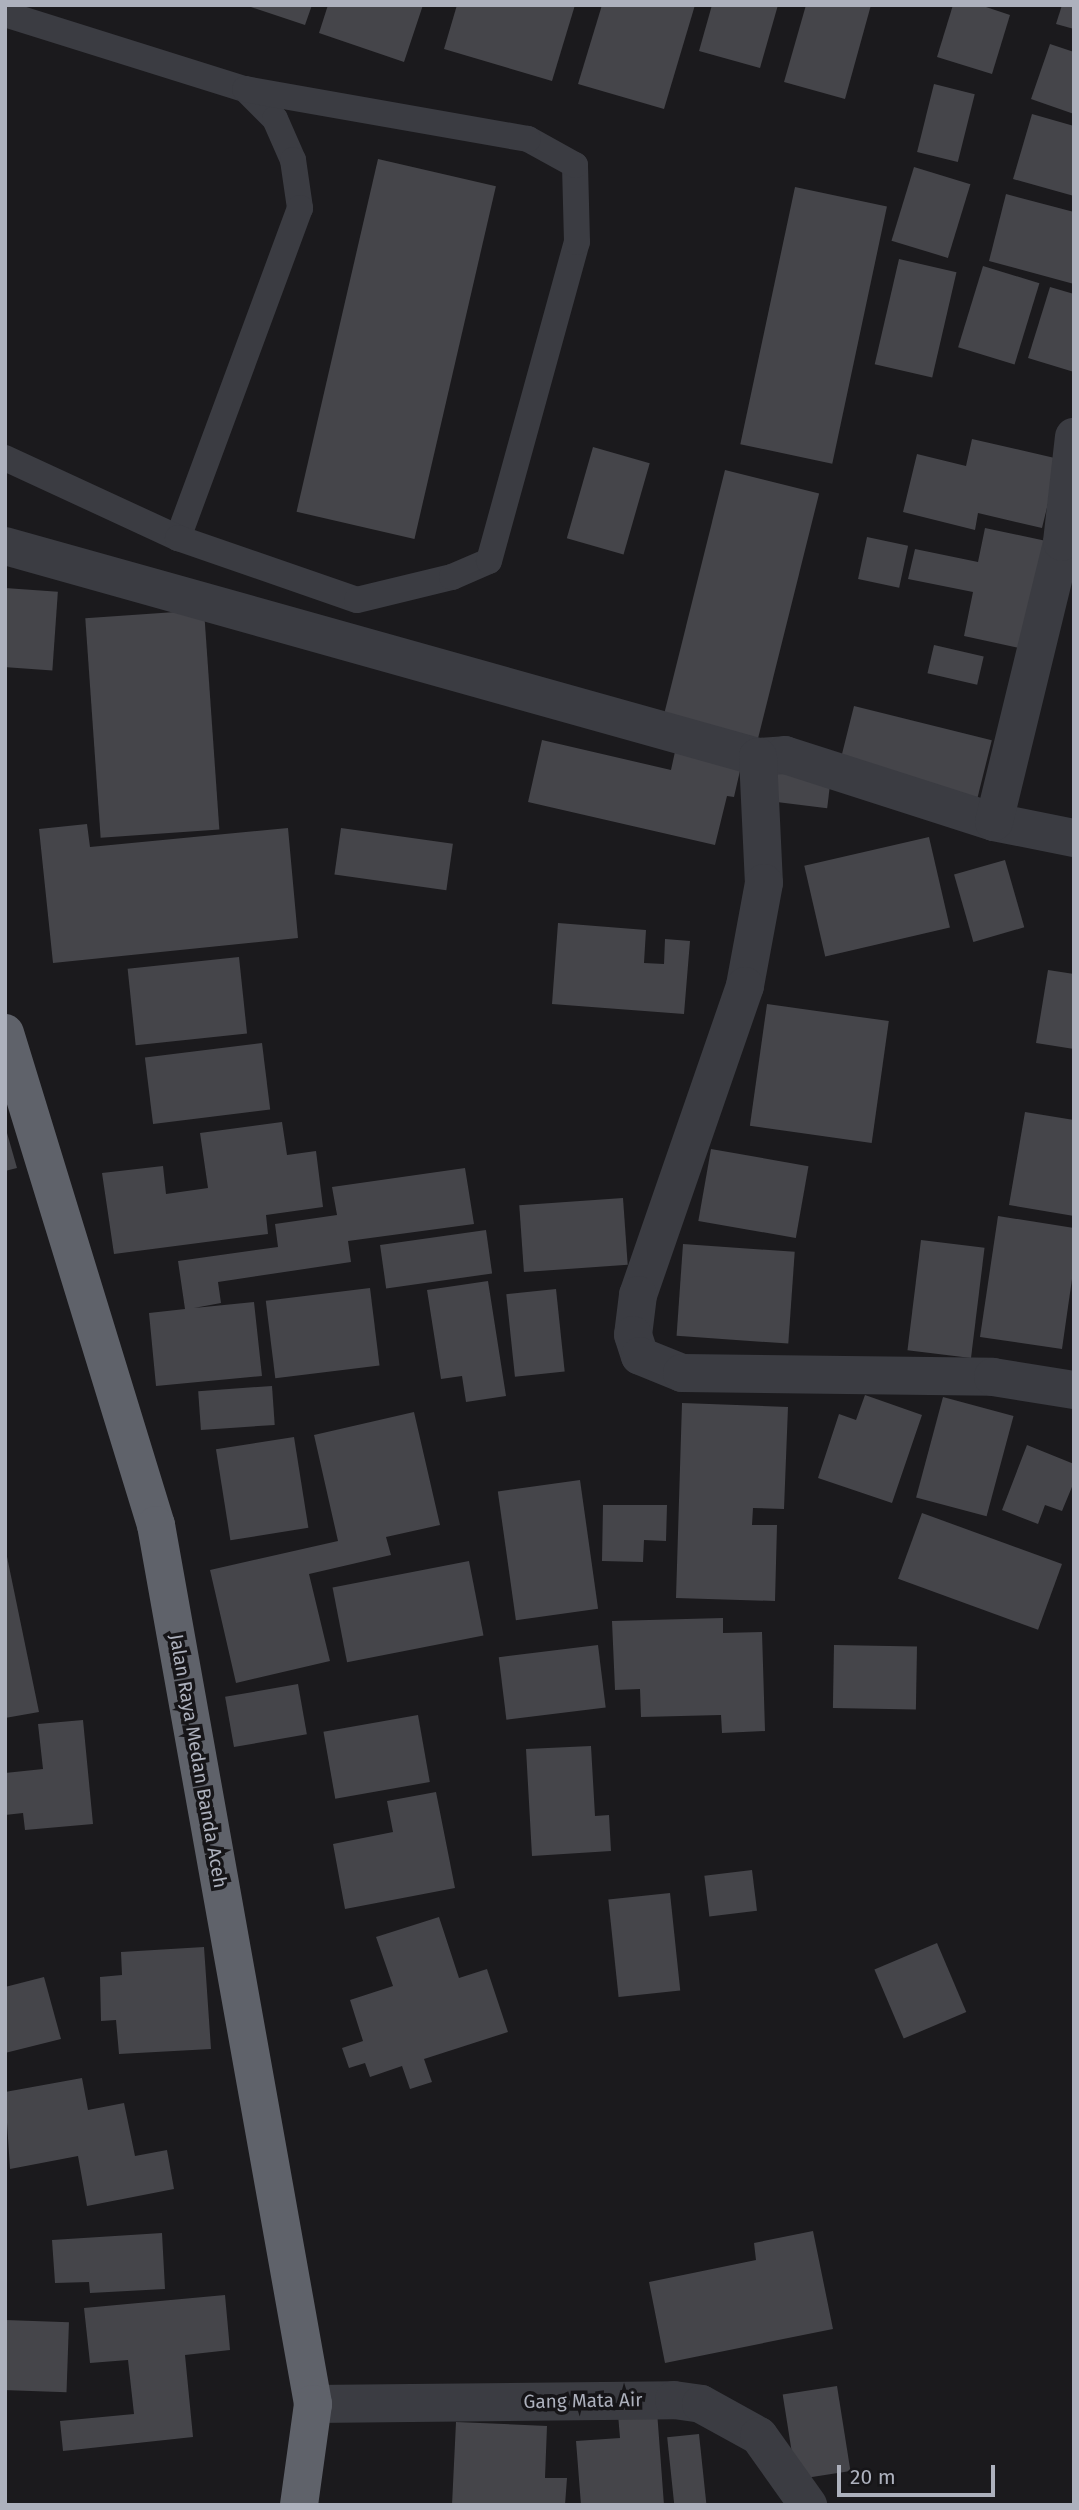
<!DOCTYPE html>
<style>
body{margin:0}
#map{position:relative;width:1079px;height:2510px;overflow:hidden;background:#1b1a1d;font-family:"Fira Sans",sans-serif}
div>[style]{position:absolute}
.building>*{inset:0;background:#45454a;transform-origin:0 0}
.service>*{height:26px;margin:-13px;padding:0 13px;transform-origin:13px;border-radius:13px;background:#3b3c42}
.minor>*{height:38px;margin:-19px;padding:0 19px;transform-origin:19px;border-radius:19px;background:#3b3c42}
.trunk>*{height:38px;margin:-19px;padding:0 19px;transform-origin:19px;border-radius:19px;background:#5f626a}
span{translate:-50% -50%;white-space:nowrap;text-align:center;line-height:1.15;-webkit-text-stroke:7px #161518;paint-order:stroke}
.street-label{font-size:19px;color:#adb1bd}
.frame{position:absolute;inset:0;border:7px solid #adb1bd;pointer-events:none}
.scale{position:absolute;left:837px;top:2465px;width:158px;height:32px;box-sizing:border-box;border:4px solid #adb1bd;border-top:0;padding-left:9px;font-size:21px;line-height:24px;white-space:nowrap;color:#adb1bd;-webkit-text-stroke:5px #161518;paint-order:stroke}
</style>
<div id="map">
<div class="building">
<div style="clip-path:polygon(245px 5px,312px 5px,305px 25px)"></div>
<div style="clip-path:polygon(328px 5px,423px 5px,404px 62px,319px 33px)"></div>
<div style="clip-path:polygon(457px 5px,575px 5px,552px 81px,444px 49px)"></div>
<div style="clip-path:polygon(602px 5px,695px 5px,664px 109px,578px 84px)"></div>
<div style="clip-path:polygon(712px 5px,778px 5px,760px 68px,699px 51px)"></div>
<div style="clip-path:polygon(806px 5px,871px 5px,845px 99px,784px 82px)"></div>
<div style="clip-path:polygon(953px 5px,980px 5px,1010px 15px,992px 74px,937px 57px)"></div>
<div style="clip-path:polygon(1062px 5px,1074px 5px,1074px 29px,1056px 24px)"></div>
<div style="clip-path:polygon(1050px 44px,1074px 52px,1074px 114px,1031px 99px)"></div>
<div style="left:934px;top:84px;width:42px;height:70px;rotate:14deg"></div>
<div style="clip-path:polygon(1032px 114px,1074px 126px,1074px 196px,1013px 179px)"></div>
<div style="left:378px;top:159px;width:121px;height:362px;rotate:13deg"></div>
<div style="left:914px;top:167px;width:59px;height:77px;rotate:17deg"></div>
<div style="left:795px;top:187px;width:94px;height:263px;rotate:12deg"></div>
<div style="clip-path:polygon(1006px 194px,1074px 212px,1074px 284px,989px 261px)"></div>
<div style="left:899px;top:259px;width:59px;height:108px;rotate:13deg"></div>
<div style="left:983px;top:266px;width:59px;height:85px;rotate:17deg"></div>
<div style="clip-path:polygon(1050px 287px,1074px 294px,1074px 372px,1028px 358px)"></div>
<div style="clip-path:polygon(972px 439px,1059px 459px,1042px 528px,978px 513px,975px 530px,903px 512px,917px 454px,966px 466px)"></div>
<div style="left:593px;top:447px;width:59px;height:95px;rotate:16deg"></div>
<div style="left:725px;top:470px;width:97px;height:259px;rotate:14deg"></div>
<div style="clip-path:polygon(985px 528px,1051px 542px,1028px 650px,964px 636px,973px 592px,908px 579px,915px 549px,978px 562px)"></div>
<div style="left:867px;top:537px;width:42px;height:43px;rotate:12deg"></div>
<div style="left:5px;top:588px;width:53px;height:79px;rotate:4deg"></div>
<div style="left:204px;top:610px;width:220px;height:119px;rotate:86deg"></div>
<div style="left:934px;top:645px;width:51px;height:29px;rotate:13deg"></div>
<div style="left:854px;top:706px;width:142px;height:64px;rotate:14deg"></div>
<div style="clip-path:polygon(542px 740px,671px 770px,676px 747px,742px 762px,734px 797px,727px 796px,715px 845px,528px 802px)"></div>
<div style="left:771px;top:765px;width:61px;height:36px;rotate:7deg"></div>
<div style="clip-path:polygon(87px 824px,90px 847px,288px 828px,298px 938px,53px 963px,39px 829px)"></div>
<div style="left:341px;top:828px;width:113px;height:47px;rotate:8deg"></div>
<div style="left:929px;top:837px;width:93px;height:128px;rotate:77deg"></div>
<div style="left:1005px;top:860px;width:70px;height:53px;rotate:74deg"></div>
<div style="clip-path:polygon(558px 923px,646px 930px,644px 963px,664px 964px,665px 939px,690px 941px,684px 1014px,552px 1004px)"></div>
<div style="left:239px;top:957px;width:77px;height:112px;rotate:84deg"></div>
<div style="clip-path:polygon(1048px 970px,1074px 974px,1074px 1049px,1036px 1043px)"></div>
<div style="left:767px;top:1004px;width:123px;height:123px;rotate:8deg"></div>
<div style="left:262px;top:1043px;width:67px;height:118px;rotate:83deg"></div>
<div style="clip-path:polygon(1025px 1112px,1074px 1120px,1074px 1216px,1009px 1205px)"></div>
<div style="clip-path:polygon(282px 1122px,287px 1155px,316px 1151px,323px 1207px,266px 1215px,268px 1234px,114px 1254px,102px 1173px,163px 1166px,166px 1194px,208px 1188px,200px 1133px)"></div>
<div style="clip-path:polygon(5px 1126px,17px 1168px,5px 1171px)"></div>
<div style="left:711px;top:1149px;width:99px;height:73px;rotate:10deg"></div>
<div style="clip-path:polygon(465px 1168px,474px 1224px,348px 1241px,351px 1262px,218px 1282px,221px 1303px,194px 1308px,254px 1302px,262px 1376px,156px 1386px,149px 1313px,185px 1309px,178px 1261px,278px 1247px,275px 1224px,337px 1215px,332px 1187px)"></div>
<div style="left:623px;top:1198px;width:67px;height:104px;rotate:86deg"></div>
<div style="clip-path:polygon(998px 1216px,1074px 1228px,1074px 1265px,1062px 1349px,980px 1337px)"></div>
<div style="left:486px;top:1230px;width:44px;height:107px;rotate:82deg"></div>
<div style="left:921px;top:1240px;width:64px;height:111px;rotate:7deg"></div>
<div style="left:683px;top:1244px;width:112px;height:92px;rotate:4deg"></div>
<div style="clip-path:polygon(488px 1281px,506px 1396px,466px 1402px,462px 1376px,441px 1379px,427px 1290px)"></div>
<div style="left:370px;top:1288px;width:78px;height:105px;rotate:83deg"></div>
<div style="left:556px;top:1289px;width:83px;height:50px;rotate:84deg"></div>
<div style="left:272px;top:1386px;width:39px;height:74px;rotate:86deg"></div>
<div style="clip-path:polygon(865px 1395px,922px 1415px,892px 1503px,818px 1478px,839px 1414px,856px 1420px)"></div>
<div style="left:943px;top:1397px;width:73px;height:104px;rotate:15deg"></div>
<div style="clip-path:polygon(682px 1403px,788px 1407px,784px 1509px,753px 1508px,752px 1525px,777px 1525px,775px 1601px,676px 1598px)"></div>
<div style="clip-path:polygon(414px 1412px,440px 1525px,386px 1537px,391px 1555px,309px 1574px,330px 1661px,236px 1683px,210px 1570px,338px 1541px,314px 1435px)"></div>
<div style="left:294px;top:1437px;width:92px;height:79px;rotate:81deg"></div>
<div style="clip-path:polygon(1027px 1445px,1074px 1464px,1074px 1482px,1062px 1511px,1045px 1505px,1038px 1524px,1002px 1510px)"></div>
<div style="left:580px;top:1480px;width:130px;height:83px;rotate:82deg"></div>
<div style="clip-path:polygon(603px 1505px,667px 1505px,666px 1541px,644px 1540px,643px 1562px,602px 1561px)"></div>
<div style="left:922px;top:1513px;width:149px;height:70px;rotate:20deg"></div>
<div style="clip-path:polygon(5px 1547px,39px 1712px,5px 1718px)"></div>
<div style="left:469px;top:1561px;width:76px;height:139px;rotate:79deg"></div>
<div style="clip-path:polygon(723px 1618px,723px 1633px,762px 1632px,765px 1731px,722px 1733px,721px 1715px,641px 1717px,640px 1689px,615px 1690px,612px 1621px)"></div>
<div style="left:598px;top:1645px;width:63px;height:100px;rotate:83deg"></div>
<div style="left:834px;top:1645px;width:83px;height:63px;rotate:1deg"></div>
<div style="left:298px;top:1684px;width:51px;height:74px;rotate:80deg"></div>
<div style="left:418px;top:1715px;width:68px;height:96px;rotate:80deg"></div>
<div style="clip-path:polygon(83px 1720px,93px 1824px,25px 1830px,23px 1813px,5px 1815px,5px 1773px,43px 1769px,38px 1724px)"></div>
<div style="clip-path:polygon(591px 1746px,595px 1816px,609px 1815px,611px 1851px,532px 1856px,526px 1749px)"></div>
<div style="clip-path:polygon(436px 1792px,455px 1888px,345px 1909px,333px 1844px,393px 1832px,387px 1801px)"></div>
<div style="left:752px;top:1870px;width:41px;height:48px;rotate:83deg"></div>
<div style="left:670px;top:1893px;width:98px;height:62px;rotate:84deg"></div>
<div style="clip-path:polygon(439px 1917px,459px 1978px,487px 1969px,508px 2032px,424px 2059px,432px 2082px,410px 2089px,402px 2066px,370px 2077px,365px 2063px,349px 2068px,342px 2048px,363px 2041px,350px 2000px,393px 1986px,376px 1937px)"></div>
<div style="left:937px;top:1943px;width:75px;height:68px;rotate:67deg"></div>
<div style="clip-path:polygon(204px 1947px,211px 2049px,119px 2054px,116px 2020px,101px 2021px,100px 1977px,122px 1975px,121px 1952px)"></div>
<div style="clip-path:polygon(44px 1977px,61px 2039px,5px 2053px,5px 1987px)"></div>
<div style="clip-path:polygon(82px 2078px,88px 2110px,124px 2103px,135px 2156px,167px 2150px,174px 2189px,87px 2206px,78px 2156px,10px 2169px,5px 2092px)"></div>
<div style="clip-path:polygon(813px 2231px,833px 2329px,665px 2363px,649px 2282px,756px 2260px,754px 2243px)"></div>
<div style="clip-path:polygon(162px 2233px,165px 2289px,90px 2293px,89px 2282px,55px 2283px,52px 2240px)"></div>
<div style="clip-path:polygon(225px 2295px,230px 2350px,185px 2355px,193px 2437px,63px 2451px,60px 2421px,134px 2414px,128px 2360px,90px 2363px,84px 2308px)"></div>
<div style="left:5px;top:2320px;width:64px;height:70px;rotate:2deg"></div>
<div style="left:837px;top:2386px;width:86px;height:55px;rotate:81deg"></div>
<div style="clip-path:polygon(657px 2411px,664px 2505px,581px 2505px,576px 2441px,620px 2438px,618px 2414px)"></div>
<div style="clip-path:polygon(456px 2422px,547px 2426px,545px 2478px,567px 2478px,565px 2505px,452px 2505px)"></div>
<div style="left:699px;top:2434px;width:71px;height:32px;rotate:84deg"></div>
</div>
<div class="service">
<div style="left:5px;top:14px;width:251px;rotate:17.4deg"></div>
<div style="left:245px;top:89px;width:42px;rotate:45deg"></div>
<div style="left:275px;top:119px;width:45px;rotate:66.3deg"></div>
<div style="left:293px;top:160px;width:49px;rotate:81.7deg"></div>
<div style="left:300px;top:208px;width:352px;rotate:110.3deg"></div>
<div style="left:5px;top:458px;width:191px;rotate:24.8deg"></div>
<div style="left:178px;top:538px;width:189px;rotate:19.1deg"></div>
<div style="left:357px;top:600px;width:98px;rotate:-13.6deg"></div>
<div style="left:452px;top:577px;width:40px;rotate:-23.4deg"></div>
<div style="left:489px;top:561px;width:331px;rotate:-74.6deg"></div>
<div style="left:577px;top:242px;width:77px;rotate:-91.5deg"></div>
<div style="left:575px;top:165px;width:54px;rotate:-151deg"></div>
<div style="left:528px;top:139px;width:287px;rotate:-170deg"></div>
</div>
<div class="minor">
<div style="left:5px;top:546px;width:782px;rotate:15.65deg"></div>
<div style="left:758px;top:757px;width:27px;rotate:-4deg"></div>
<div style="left:785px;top:755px;width:219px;rotate:17.8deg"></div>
<div style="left:994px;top:822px;width:82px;rotate:11.3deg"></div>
<div style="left:758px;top:757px;width:126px;rotate:87.3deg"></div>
<div style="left:764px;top:883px;width:105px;rotate:100.5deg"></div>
<div style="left:745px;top:986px;width:327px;rotate:109.1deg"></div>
<div style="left:638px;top:1295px;width:40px;rotate:97.1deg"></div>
<div style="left:633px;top:1335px;width:22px;rotate:72deg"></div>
<div style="left:640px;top:1356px;width:45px;rotate:22deg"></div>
<div style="left:682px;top:1373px;width:311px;rotate:0.7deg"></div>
<div style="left:993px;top:1377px;width:82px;rotate:9.1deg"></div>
<div style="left:994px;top:822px;width:288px;rotate:-76.3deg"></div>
<div style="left:1062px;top:542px;width:106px;rotate:-83.5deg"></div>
<div style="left:313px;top:2404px;width:361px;rotate:-0.6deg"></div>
<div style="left:674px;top:2400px;width:27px;rotate:8deg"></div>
<div style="left:701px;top:2404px;width:66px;rotate:28.9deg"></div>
<div style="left:759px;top:2436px;width:85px;rotate:54.6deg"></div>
</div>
<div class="trunk">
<div style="left:5px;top:1033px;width:515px;rotate:72.94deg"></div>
<div style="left:156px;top:1525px;width:893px;rotate:79.87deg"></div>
<div style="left:313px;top:2404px;width:102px;rotate:97.9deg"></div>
</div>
<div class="street-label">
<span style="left:198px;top:1761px;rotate:80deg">Jalan Raya Medan Banda Aceh</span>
<span style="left:583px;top:2401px;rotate:-1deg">Gang Mata Air</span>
</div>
<div class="frame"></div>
<div class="scale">20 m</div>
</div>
